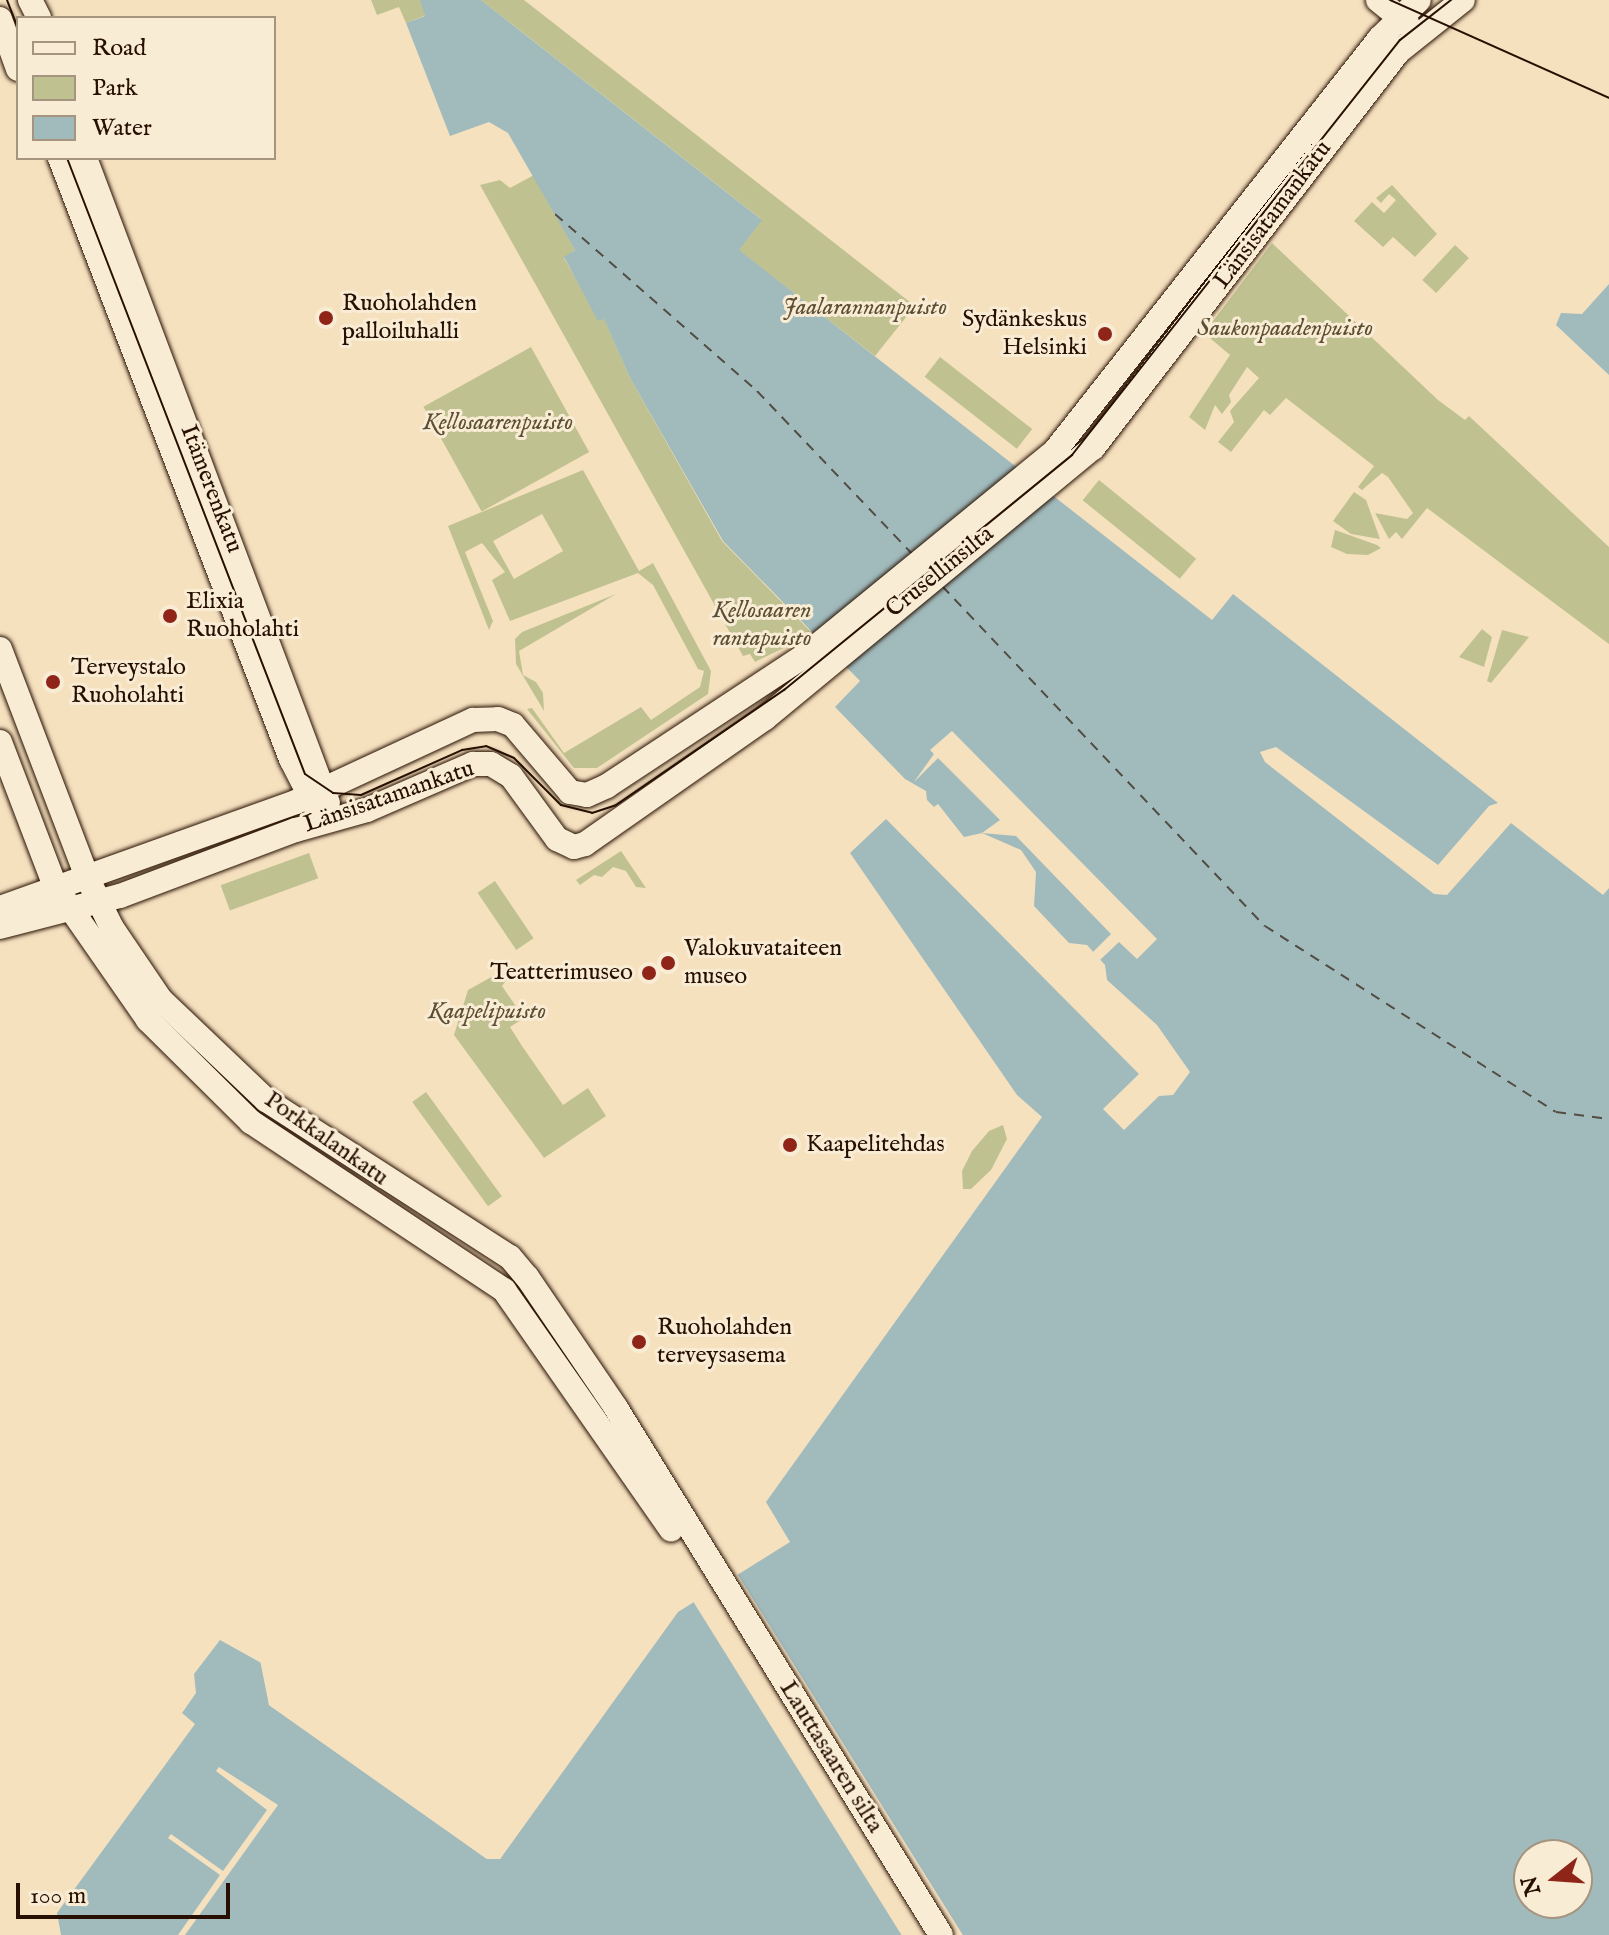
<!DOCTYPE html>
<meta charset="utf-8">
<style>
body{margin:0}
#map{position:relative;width:1609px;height:1935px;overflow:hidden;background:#f6e1bf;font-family:"IM FELL English",serif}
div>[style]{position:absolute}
.green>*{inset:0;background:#bfc290;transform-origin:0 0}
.water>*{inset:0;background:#a1bbbd}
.pier>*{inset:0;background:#f6e1bf;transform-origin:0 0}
.ferry>*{height:2px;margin-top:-1px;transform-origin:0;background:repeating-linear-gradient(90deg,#524c43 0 10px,transparent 0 18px)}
.roads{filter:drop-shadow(0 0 2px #271001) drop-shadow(0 0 2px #271001)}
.secondary>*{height:24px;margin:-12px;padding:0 12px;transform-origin:12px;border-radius:12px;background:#f9ecd5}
.tram>*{height:2px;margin:-1px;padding:0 1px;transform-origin:1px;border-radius:1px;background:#271001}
.dots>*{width:22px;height:22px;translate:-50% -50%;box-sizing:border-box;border:4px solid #f9ecd5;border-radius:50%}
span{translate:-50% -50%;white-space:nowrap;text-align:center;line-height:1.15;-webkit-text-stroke:6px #f9ecd5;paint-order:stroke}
.street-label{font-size:24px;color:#271001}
.poi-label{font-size:24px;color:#271001}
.left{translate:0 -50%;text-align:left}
.right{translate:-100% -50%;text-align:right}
.park-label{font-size:24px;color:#5c4e33;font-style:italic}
.legend{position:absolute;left:16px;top:16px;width:260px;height:144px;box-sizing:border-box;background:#f9ecd5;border:2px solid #a59480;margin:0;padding:10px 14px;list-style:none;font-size:24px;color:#271001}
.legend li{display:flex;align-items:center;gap:16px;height:40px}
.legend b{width:40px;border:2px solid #a59480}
.north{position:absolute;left:1513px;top:1839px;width:80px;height:80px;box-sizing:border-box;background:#f9ecd5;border:2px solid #a59480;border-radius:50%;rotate:253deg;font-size:22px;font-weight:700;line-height:32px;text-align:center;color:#271001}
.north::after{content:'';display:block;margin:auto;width:28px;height:36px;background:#8f2418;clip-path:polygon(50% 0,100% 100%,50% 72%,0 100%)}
.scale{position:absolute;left:16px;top:1883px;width:214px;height:36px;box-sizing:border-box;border:4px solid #271001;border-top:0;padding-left:10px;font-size:24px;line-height:28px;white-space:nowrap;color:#271001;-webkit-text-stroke:6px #f9ecd5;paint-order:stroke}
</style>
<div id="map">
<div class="green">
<div style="clip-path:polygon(371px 0,465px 0,406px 23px,399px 7px,377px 15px)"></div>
<div style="clip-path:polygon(481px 0,524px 0,915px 306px,875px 356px,738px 250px,761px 219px)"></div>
<div style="clip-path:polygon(534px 175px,575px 250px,564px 258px,599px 320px,604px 318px,630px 378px,722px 541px,810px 631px,796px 642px,755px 662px,750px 654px,743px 656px,480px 185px,500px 180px,510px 188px)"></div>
<div style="clip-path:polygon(1392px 185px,1437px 234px,1415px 257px,1393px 237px,1383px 247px,1354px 221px,1372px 202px,1384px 213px,1396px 200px,1389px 194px,1381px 203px,1376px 198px)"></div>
<div style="clip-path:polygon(1272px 243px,1438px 400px,1465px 420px,1469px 416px,1609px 547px,1609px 644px,1427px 508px,1402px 539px,1396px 532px,1389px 539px,1375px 513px,1407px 519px,1413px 513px,1388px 477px,1382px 473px,1362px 490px,1358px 487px,1374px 466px,1286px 398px,1270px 415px,1264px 410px,1231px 452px,1218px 442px,1234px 422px,1230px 411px,1259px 378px,1247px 367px,1229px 395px,1231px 402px,1222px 414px,1215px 405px,1205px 430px,1189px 417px,1230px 355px,1204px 333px)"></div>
<div style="left:1455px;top:245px;width:19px;height:48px;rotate:43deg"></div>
<div style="left:531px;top:347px;width:120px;height:123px;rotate:61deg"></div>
<div style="left:940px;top:357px;width:117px;height:25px;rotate:38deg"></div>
<div style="clip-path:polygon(evenodd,583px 470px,639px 571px,653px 563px,711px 671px,708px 694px,597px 768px,574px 768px,527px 709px,532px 708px,564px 753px,641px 707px,651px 720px,700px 687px,704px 671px,698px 669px,653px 585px,638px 573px,510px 621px,492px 580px,505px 572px,482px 543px,465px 552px,493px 621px,489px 630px,448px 526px,583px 470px,542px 514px,563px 551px,514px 579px,493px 541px,542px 514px)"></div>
<div style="left:1099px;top:480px;width:125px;height:26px;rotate:39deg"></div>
<div style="clip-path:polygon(1354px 492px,1366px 500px,1380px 539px,1351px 534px,1333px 521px)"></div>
<div style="clip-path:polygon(1335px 530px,1377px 545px,1381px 548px,1368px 555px,1347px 554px,1331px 547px)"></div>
<div style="clip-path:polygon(616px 594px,519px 651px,523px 675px,536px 682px,543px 693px,544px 711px,516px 664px,515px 639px,522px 632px)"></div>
<div style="clip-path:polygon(1482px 629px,1492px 637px,1484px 667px,1459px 657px)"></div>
<div style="clip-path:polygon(1502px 630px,1529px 637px,1491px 683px,1487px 681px)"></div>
<div style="clip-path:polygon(621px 851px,646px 888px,636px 887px,626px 871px,613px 867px,602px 877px,594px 875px,580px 885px,576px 880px)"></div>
<div style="left:309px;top:853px;width:27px;height:94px;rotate:70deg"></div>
<div style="left:495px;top:881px;width:69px;height:21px;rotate:56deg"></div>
<div style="clip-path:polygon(512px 973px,502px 986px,524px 1018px,510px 1027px,522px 1046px,563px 1105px,588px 1088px,606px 1116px,544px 1158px,454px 1035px,468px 990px,495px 975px)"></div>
<div style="left:426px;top:1092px;width:129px;height:17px;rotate:54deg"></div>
<div style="clip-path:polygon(1003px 1125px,1007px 1139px,991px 1170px,971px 1189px,963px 1189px,962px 1171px,972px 1151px,989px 1131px)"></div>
</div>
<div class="water">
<div style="clip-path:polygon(evenodd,420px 0,481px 0,762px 220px,739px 250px,1212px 620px,1233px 594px,1498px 803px,1489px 806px,1438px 865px,1276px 747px,1260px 752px,1265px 762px,1434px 894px,1447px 895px,1511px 823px,1603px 895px,1609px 888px,1609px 1935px,61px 1935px,57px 1913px,195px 1724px,182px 1713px,196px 1693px,194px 1674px,220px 1640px,265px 1665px,269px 1705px,487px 1859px,500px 1859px,678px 1612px,790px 1542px,766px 1502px,1042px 1117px,1017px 1095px,850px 853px,886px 819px,1139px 1074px,1103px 1109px,1124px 1130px,1159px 1096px,1173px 1095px,1190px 1072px,1157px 1025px,1107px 980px,1105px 965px,1087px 945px,1069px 943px,1034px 906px,1036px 872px,1021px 850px,982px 833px,964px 837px,938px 804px,934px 807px,927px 800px,926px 791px,905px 779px,835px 707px,860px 681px,723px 541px,630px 378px,604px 319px,598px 321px,564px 257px,575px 250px,508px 133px,489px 122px,450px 136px,406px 23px,425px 16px,420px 0,1529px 1855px,1577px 1855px,1577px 1903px,1529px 1903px,1529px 1855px)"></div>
<div style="clip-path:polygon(1609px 284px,1609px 375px,1556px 325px,1561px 313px,1582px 314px)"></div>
</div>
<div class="pier">
<div style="clip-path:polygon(952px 731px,1157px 939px,1137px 959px,1119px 942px,1100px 960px,1093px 952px,1111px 934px,1016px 836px,982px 833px,1000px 820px,938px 758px,914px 782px,934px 754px,930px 750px)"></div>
<div style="left:736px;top:1572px;width:428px;height:52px;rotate:58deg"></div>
<div style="clip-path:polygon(663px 1627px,500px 1859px,487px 1859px,269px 1705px,260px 1660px,269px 1664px,272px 1702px,491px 1856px,499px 1854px)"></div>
<div style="clip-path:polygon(219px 1767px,278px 1805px,185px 1935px,178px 1935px,220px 1875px,168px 1838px,171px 1834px,223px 1871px,267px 1810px,216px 1771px)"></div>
</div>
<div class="ferry">
<div style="left:555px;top:214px;width:269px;rotate:41.2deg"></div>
<div style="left:757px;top:391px;width:226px;rotate:46.4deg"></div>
<div style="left:942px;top:586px;width:469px;rotate:46.5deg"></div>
<div style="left:1265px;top:926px;width:345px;rotate:32.6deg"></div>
<div style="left:1556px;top:1112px;width:53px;rotate:7.5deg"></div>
</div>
<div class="roads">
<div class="secondary">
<div style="left:30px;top:0;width:20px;rotate:63deg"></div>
<div style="left:1378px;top:0;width:38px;rotate:39deg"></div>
<div style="left:0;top:19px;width:53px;rotate:70.2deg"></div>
<div style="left:60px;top:158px;width:644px;rotate:68.98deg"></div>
<div style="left:291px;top:759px;width:53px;rotate:62.9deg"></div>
<div style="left:85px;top:158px;width:689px;rotate:69.36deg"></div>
<div style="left:0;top:649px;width:244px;rotate:69.1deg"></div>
<div style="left:87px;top:877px;width:57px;rotate:63.9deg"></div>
<div style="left:112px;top:928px;width:87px;rotate:55.8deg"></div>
<div style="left:161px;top:1000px;width:145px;rotate:43.6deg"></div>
<div style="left:266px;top:1100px;width:290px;rotate:32.8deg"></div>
<div style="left:510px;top:1257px;width:26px;rotate:50deg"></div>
<div style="left:527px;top:1277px;width:158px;rotate:55.8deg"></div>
<div style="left:616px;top:1408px;width:619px;rotate:58.34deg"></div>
<div style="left:0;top:742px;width:154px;rotate:69.1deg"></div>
<div style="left:55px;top:886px;width:163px;rotate:55.2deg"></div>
<div style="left:148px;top:1020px;width:145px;rotate:44.7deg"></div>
<div style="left:251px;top:1122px;width:304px;rotate:33.6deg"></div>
<div style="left:504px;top:1290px;width:292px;rotate:55.1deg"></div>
<div style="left:0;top:908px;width:314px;rotate:-19.7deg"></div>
<div style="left:296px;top:802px;width:195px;rotate:-24.9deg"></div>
<div style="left:473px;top:720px;width:25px;rotate:-2deg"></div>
<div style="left:498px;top:719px;width:16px;rotate:22deg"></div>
<div style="left:513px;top:725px;width:88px;rotate:49.6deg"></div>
<div style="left:570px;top:792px;width:17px;rotate:10deg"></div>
<div style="left:587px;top:795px;width:22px;rotate:-24deg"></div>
<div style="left:607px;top:786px;width:240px;rotate:-33.4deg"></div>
<div style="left:807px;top:654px;width:320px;rotate:-39.3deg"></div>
<div style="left:1055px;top:451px;width:526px;rotate:-51.8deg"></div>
<div style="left:1380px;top:38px;width:54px;rotate:-44.3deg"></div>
<div style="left:0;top:927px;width:124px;rotate:-14.5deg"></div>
<div style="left:120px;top:896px;width:188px;rotate:-20.6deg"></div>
<div style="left:296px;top:830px;width:74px;rotate:-15.7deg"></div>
<div style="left:367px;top:810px;width:116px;rotate:-23.5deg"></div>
<div style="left:473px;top:764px;width:18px"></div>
<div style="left:491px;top:764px;width:23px;rotate:31deg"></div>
<div style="left:511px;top:776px;width:78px;rotate:53.9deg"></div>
<div style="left:557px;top:839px;width:19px;rotate:25deg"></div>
<div style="left:574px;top:847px;width:11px;rotate:-15deg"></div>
<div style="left:585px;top:844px;width:220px;rotate:-35deg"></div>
<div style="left:765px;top:718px;width:425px;rotate:-39.5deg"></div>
<div style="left:1093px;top:448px;width:500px;rotate:-52.4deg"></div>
<div style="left:1398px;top:52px;width:83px;rotate:-38.7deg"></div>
</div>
</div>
<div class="tram">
<div style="left:7px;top:0;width:31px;rotate:69deg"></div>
<div style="left:1390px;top:0;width:240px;rotate:24.1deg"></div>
<div style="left:67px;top:158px;width:660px;rotate:68.88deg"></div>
<div style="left:305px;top:774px;width:34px;rotate:34deg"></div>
<div style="left:333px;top:793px;width:28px;rotate:4deg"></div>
<div style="left:361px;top:795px;width:111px;rotate:-24deg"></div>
<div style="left:462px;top:750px;width:24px;rotate:-9deg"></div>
<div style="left:486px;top:746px;width:30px;rotate:23deg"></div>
<div style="left:514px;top:758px;width:66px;rotate:45deg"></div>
<div style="left:561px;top:805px;width:32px;rotate:14deg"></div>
<div style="left:592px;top:813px;width:25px;rotate:-18deg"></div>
<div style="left:616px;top:805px;width:204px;rotate:-34.4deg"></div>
<div style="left:784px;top:690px;width:372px;rotate:-39.2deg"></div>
<div style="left:1072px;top:455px;width:529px;rotate:-51.68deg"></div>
<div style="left:1400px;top:40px;width:65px;rotate:-38.1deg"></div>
</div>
<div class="dots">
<div style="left:326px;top:318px;background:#8f2418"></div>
<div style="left:1105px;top:334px;background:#8f2418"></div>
<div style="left:170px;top:616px;background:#8f2418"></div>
<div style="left:53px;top:682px;background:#8f2418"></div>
<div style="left:668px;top:963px;background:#8f2418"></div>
<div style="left:649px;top:973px;background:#8f2418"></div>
<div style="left:790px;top:1145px;background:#8f2418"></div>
<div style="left:639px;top:1342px;background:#8f2418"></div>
</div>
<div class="street-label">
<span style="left:1273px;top:215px;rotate:-53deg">Länsisatamankatu</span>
<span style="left:211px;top:489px;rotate:69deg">Itämerenkatu</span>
<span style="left:940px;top:572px;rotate:-39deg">Crusellinsilta</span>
<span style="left:389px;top:797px;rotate:-19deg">Länsisatamankatu</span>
<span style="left:326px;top:1139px;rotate:35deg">Porkkalankatu</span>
<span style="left:831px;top:1757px;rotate:58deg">Lauttasaaren silta</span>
</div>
<div class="poi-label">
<span class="left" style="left:342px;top:318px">Ruoholahden<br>palloiluhalli</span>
<span class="right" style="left:1087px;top:334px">Sydänkeskus<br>Helsinki</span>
<span class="left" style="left:186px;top:616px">Elixia<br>Ruoholahti</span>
<span class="left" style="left:71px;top:682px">Terveystalo<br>Ruoholahti</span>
<span class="left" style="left:684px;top:963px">Valokuvataiteen<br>museo</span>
<span class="right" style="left:633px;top:973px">Teatterimuseo</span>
<span class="left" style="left:806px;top:1145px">Kaapelitehdas</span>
<span class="left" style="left:657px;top:1342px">Ruoholahden<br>terveysasema</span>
</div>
<div class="park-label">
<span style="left:865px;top:308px">Jaalarannanpuisto</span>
<span style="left:1285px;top:329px">Saukonpaadenpuisto</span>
<span style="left:498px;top:423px">Kellosaarenpuisto</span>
<span style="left:762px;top:625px">Kellosaaren<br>rantapuisto</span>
<span style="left:487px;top:1012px">Kaapelipuisto</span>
</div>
<ul class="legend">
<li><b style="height:10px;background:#f9ecd5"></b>Road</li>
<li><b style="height:22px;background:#bfc290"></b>Park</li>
<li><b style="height:22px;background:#a1bbbd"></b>Water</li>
</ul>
<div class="north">N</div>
<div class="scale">100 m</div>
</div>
